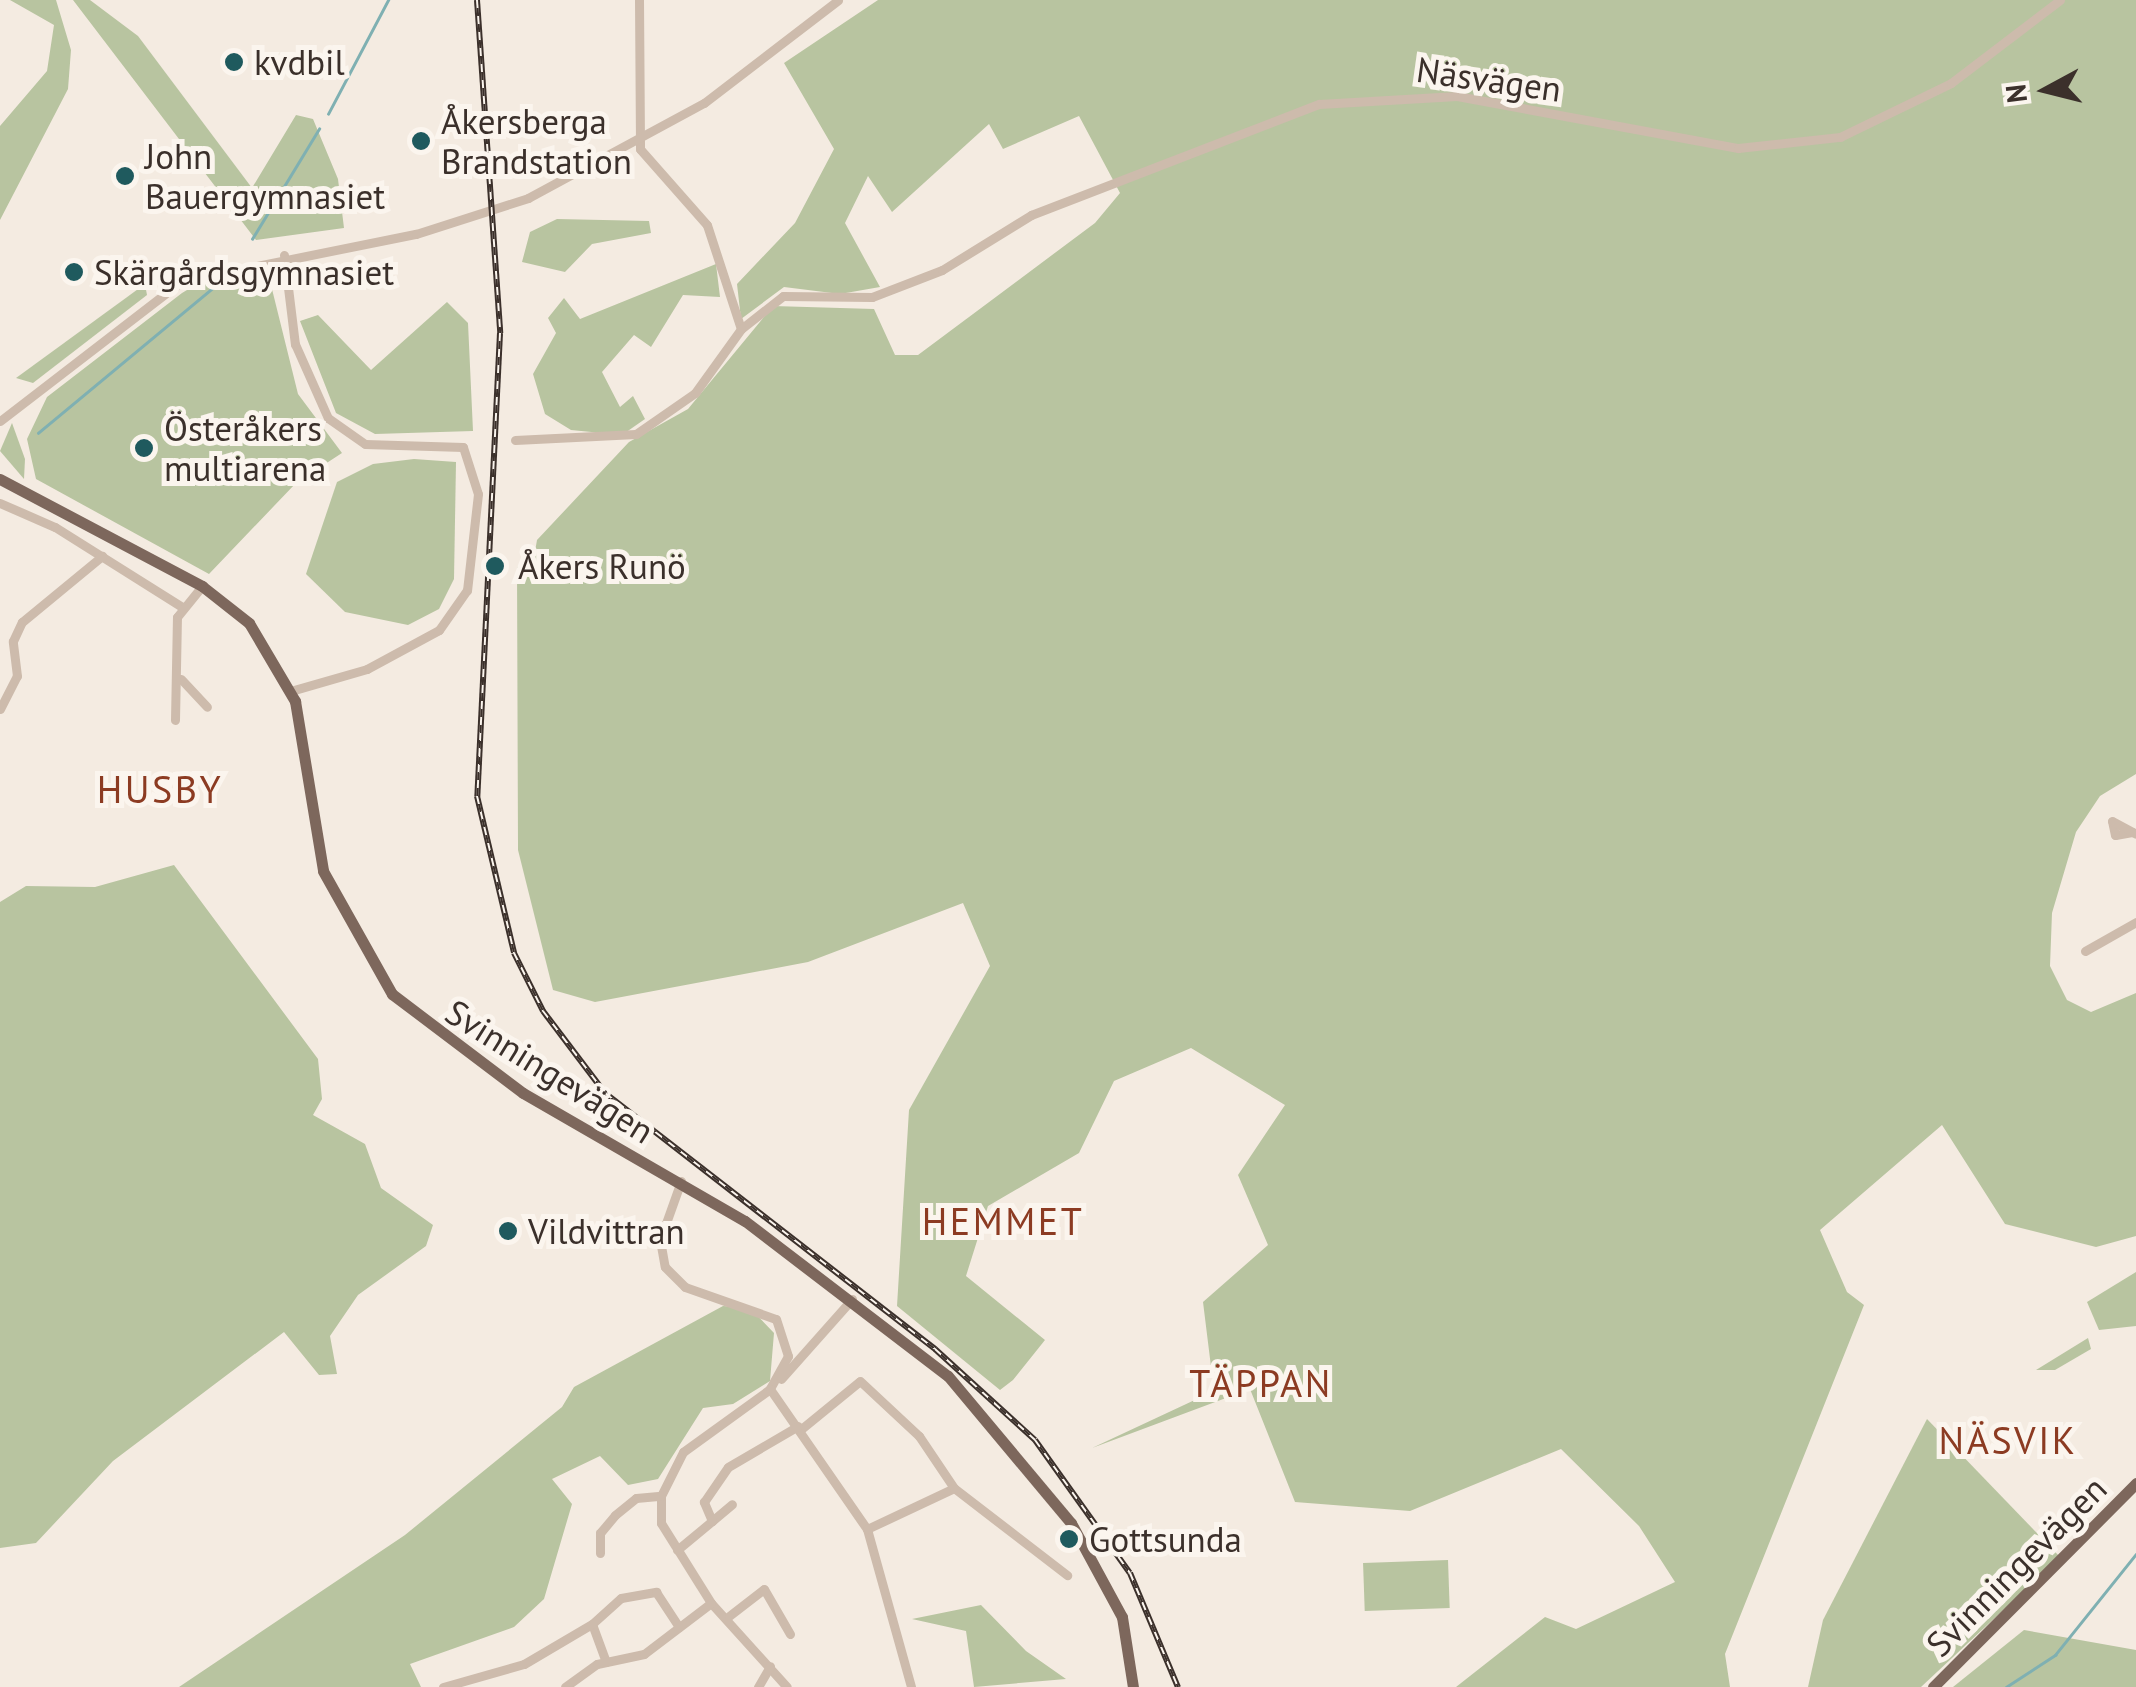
<!DOCTYPE html>
<meta charset="utf-8">
<style>
body{margin:0}
#map{position:relative;width:2136px;height:1687px;overflow:hidden;background:#f4ebe1;font-family:"PT Sans",sans-serif}
div>[style]{position:absolute}
.green>*{inset:0;background:#b8c4a0;transform-origin:0 0}
.stream>*{height:2.5px;margin:-1.25px;padding:0 1.25px;transform-origin:1.25px;border-radius:1.25px;background:#7fb0b2}
.minor>*{height:9px;margin:-4.5px;padding:0 4.5px;transform-origin:4.5px;border-radius:4.5px;background:#cdbbac}
.major>*{height:11px;margin:-5.5px;padding:0 5.5px;transform-origin:5.5px;border-radius:5.5px;background:#7d675c}
.rail>*{height:6px;margin-top:-3px;transform-origin:0;background:repeating-linear-gradient(90deg,#fbf5ee 0 8px,#3b302b 0 16px);box-sizing:border-box;border-block:2px solid #3b302b}
.dots>*{width:28px;height:28px;translate:-50% -50%;box-sizing:border-box;border:5px solid #fbf5ee;border-radius:50%}
span{translate:-50% -50%;white-space:nowrap;text-align:center;line-height:1.15;-webkit-text-stroke:10px #fbf5ee;paint-order:stroke}
.poi-label{font-size:35px;color:#3b302b}
.left{translate:0 -50%;text-align:left}
.street-label{font-size:35px;color:#3b302b}
.neighbourhood-label{font-size:38px;color:#8c3b22;letter-spacing:2.5px}
.north{position:absolute;left:1996px;top:40px;width:100px;height:100px;-webkit-text-stroke:8px #fbf5ee;paint-order:stroke;rotate:263deg;font-size:28px;font-weight:700;line-height:40px;text-align:center;color:#3b302b}
.north::after{content:'';display:block;margin:auto;width:35px;height:45px;background:#3b302b;clip-path:polygon(50% 0,100% 100%,50% 72%,0 100%)}
</style>
<div id="map">
<div class="green">
<div style="clip-path:polygon(10px 0,56px 0,71px 50px,68px 89px,0 220px,0 126px,47px 71px,54px 25px)"></div>
<div style="clip-path:polygon(73px 0,90px 0,138px 36px,252px 188px,296px 115px,313px 119px,338px 179px,344px 228px,256px 240px)"></div>
<div style="clip-path:polygon(878px 0,2136px 0,2136px 774px,2100px 796px,2076px 832px,2052px 913px,2050px 966px,2067px 1000px,2091px 1012px,2136px 993px,2136px 1236px,2096px 1247px,2005px 1224px,1942px 1125px,1820px 1230px,1847px 1292px,1864px 1305px,1725px 1654px,1730px 1687px,1456px 1687px,1545px 1617px,1576px 1629px,1675px 1582px,1639px 1526px,1561px 1449px,1410px 1511px,1295px 1502px,1250px 1389px,1092px 1448px,1214px 1391px,1203px 1302px,1268px 1245px,1238px 1175px,1285px 1105px,1191px 1048px,1114px 1081px,1079px 1153px,988px 1206px,966px 1276px,1045px 1340px,1013px 1380px,1000px 1390px,897px 1306px,909px 1110px,990px 966px,963px 903px,808px 962px,595px 1002px,553px 990px,518px 850px,517px 567px,533px 563px,537px 540px,629px 442px,688px 409px,773px 306px,874px 309px,895px 355px,918px 355px,1095px 223px,1120px 193px,1079px 116px,1003px 149px,989px 124px,892px 212px,868px 176px,845px 223px,880px 287px,840px 294px,784px 287px,741px 319px,737px 284px,795px 223px,834px 149px,784px 63px)"></div>
<div style="clip-path:polygon(557px 219px,649px 221px,651px 233px,592px 244px,565px 272px,522px 262px,530px 232px)"></div>
<div style="clip-path:polygon(716px 264px,720px 297px,683px 295px,651px 347px,634px 335px,602px 372px,620px 407px,633px 396px,645px 419px,622px 435px,571px 430px,545px 414px,533px 374px,556px 333px,548px 318px,564px 298px,580px 319px)"></div>
<div style="clip-path:polygon(258px 271px,269px 277px,298px 394px,342px 453px,296px 483px,209px 574px,36px 479px,27px 439px,47px 397px,182px 293px,207px 278px)"></div>
<div style="clip-path:polygon(145px 284px,147px 295px,33px 383px,16px 378px)"></div>
<div style="clip-path:polygon(447px 302px,468px 323px,473px 431px,375px 434px,336px 413px,300px 321px,318px 315px,371px 370px)"></div>
<div style="clip-path:polygon(12px 423px,25px 459px,24px 479px,0 451px)"></div>
<div style="clip-path:polygon(414px 459px,456px 462px,454px 579px,439px 609px,408px 625px,345px 612px,306px 574px,337px 482px,373px 464px)"></div>
<div style="clip-path:polygon(174px 865px,318px 1059px,322px 1099px,313px 1115px,365px 1144px,381px 1188px,433px 1225px,426px 1246px,358px 1295px,330px 1336px,337px 1374px,319px 1375px,284px 1332px,113px 1461px,36px 1543px,0 1548px,0 902px,26px 886px,95px 887px)"></div>
<div style="clip-path:polygon(2136px 1272px,2136px 1326px,2099px 1330px,2087px 1302px)"></div>
<div style="clip-path:polygon(723px 1306px,750px 1308px,774px 1333px,770px 1381px,733px 1404px,703px 1408px,658px 1479px,628px 1485px,600px 1456px,552px 1479px,572px 1504px,544px 1599px,514px 1627px,410px 1664px,421px 1687px,179px 1687px,405px 1535px,562px 1407px,574px 1387px)"></div>
<div style="clip-path:polygon(2088px 1338px,2091px 1349px,2055px 1370px,2036px 1370px)"></div>
<div style="clip-path:polygon(1927px 1419px,2060px 1557px,1921px 1687px,1808px 1687px,1823px 1620px)"></div>
<div style="left:1448px;top:1560px;width:48px;height:85px;rotate:88deg"></div>
<div style="clip-path:polygon(981px 1605px,1026px 1651px,1066px 1679px,974px 1687px,966px 1631px,912px 1619px)"></div>
<div style="clip-path:polygon(2024px 1630px,2136px 1650px,2136px 1687px,1953px 1687px)"></div>
</div>
<div class="stream">
<div style="left:328px;top:114px;width:129px;rotate:-62.2deg"></div>
<div style="left:252px;top:239px;width:129px;rotate:-58.7deg"></div>
<div style="left:38px;top:433px;width:243px;rotate:-39.7deg"></div>
<div style="left:2006px;top:1687px;width:59px;rotate:-33.1deg"></div>
<div style="left:2055px;top:1655px;width:129px;rotate:-51.3deg"></div>
</div>
<div class="minor">
<div style="left:639px;top:0;width:149px;rotate:89.6deg"></div>
<div style="left:640px;top:149px;width:101px;rotate:48.6deg"></div>
<div style="left:707px;top:225px;width:109px;rotate:71.9deg"></div>
<div style="left:284px;top:255px;width:90px;rotate:83deg"></div>
<div style="left:295px;top:344px;width:81px;rotate:66deg"></div>
<div style="left:328px;top:418px;width:45px;rotate:35.1deg"></div>
<div style="left:365px;top:444px;width:98px;rotate:1.8deg"></div>
<div style="left:463px;top:447px;width:49px;rotate:72.3deg"></div>
<div style="left:478px;top:494px;width:97px;rotate:96.5deg"></div>
<div style="left:467px;top:590px;width:49px;rotate:125deg"></div>
<div style="left:439px;top:630px;width:82px;rotate:151.6deg"></div>
<div style="left:367px;top:669px;width:79px;rotate:163.9deg"></div>
<div style="left:741px;top:329px;width:53px;rotate:-38.2deg"></div>
<div style="left:783px;top:296px;width:89px;rotate:0.6deg"></div>
<div style="left:872px;top:297px;width:75px;rotate:-21.1deg"></div>
<div style="left:942px;top:270px;width:105px;rotate:-31.7deg"></div>
<div style="left:1031px;top:215px;width:309px;rotate:-21.1deg"></div>
<div style="left:1319px;top:104px;width:138px;rotate:-3.3deg"></div>
<div style="left:1457px;top:96px;width:286px;rotate:10.5deg"></div>
<div style="left:1738px;top:148px;width:103px;rotate:-6.2deg"></div>
<div style="left:1840px;top:137px;width:123px;rotate:-25.9deg"></div>
<div style="left:1951px;top:83px;width:137px;rotate:-37.3deg"></div>
<div style="left:0;top:421px;width:230px;rotate:-37.6deg"></div>
<div style="left:182px;top:281px;width:239px;rotate:-11.4deg"></div>
<div style="left:416px;top:234px;width:118px;rotate:-17.8deg"></div>
<div style="left:528px;top:198px;width:200px;rotate:-28.4deg"></div>
<div style="left:704px;top:103px;width:169px;rotate:-37.5deg"></div>
<div style="left:515px;top:440px;width:121px;rotate:-2.8deg"></div>
<div style="left:636px;top:434px;width:72px;rotate:-34.8deg"></div>
<div style="left:695px;top:393px;width:79px;rotate:-54.3deg"></div>
<div style="left:0;top:503px;width:60px;rotate:23.6deg"></div>
<div style="left:55px;top:527px;width:150px;rotate:32.2deg"></div>
<div style="left:181px;top:679px;width:38px;rotate:47deg"></div>
<div style="left:0;top:709px;width:37px;rotate:-63deg"></div>
<div style="left:17px;top:676px;width:35px;rotate:-97deg"></div>
<div style="left:13px;top:641px;width:21px;rotate:-65deg"></div>
<div style="left:22px;top:622px;width:104px;rotate:-39.5deg"></div>
<div style="left:175px;top:720px;width:103px;rotate:-88.9deg"></div>
<div style="left:177px;top:617px;width:40px;rotate:-51deg"></div>
<div style="left:2132px;top:832px;width:17px;rotate:170deg"></div>
<div style="left:2115px;top:835px;width:14px;rotate:-102deg"></div>
<div style="left:2112px;top:821px;width:27px;rotate:28deg"></div>
<div style="left:2085px;top:951px;width:59px;rotate:-29.6deg"></div>
<div style="left:681px;top:1181px;width:63px;rotate:109.6deg"></div>
<div style="left:660px;top:1240px;width:27px;rotate:80deg"></div>
<div style="left:665px;top:1267px;width:28px;rotate:45deg"></div>
<div style="left:685px;top:1287px;width:96px;rotate:19.4deg"></div>
<div style="left:776px;top:1319px;width:39px;rotate:72deg"></div>
<div style="left:788px;top:1356px;width:38px;rotate:119deg"></div>
<div style="left:770px;top:1389px;width:107px;rotate:144.1deg"></div>
<div style="left:683px;top:1452px;width:49px;rotate:116.6deg"></div>
<div style="left:661px;top:1496px;width:27px;rotate:90deg"></div>
<div style="left:661px;top:1523px;width:94px;rotate:58deg"></div>
<div style="left:711px;top:1603px;width:113px;rotate:47.9deg"></div>
<div style="left:781px;top:1379px;width:107px;rotate:-48.4deg"></div>
<div style="left:770px;top:1389px;width:170px;rotate:55.3deg"></div>
<div style="left:867px;top:1529px;width:164px;rotate:74.4deg"></div>
<div style="left:800px;top:1430px;width:77px;rotate:-39.2deg"></div>
<div style="left:860px;top:1381px;width:81px;rotate:43deg"></div>
<div style="left:919px;top:1436px;width:63px;rotate:56.1deg"></div>
<div style="left:712px;top:1521px;width:26px;rotate:-40deg"></div>
<div style="left:867px;top:1529px;width:96px;rotate:-25.2deg"></div>
<div style="left:954px;top:1488px;width:143px;rotate:37.6deg"></div>
<div style="left:677px;top:1550px;width:45px;rotate:-39.6deg"></div>
<div style="left:712px;top:1521px;width:21px;rotate:-113deg"></div>
<div style="left:704px;top:1502px;width:42px;rotate:-55.6deg"></div>
<div style="left:728px;top:1467px;width:81px;rotate:-30.4deg"></div>
<div style="left:600px;top:1553px;width:20px;rotate:-90deg"></div>
<div style="left:600px;top:1533px;width:23px;rotate:-50deg"></div>
<div style="left:615px;top:1515px;width:27px;rotate:-39deg"></div>
<div style="left:636px;top:1498px;width:25px;rotate:-5deg"></div>
<div style="left:729px;top:1616px;width:44px;rotate:-37.6deg"></div>
<div style="left:764px;top:1589px;width:52px;rotate:60deg"></div>
<div style="left:606px;top:1662px;width:40px;rotate:-110.2deg"></div>
<div style="left:592px;top:1624px;width:39px;rotate:-42deg"></div>
<div style="left:621px;top:1598px;width:36px;rotate:-10deg"></div>
<div style="left:656px;top:1592px;width:42px;rotate:56.7deg"></div>
<div style="left:443px;top:1687px;width:84px;rotate:-15.9deg"></div>
<div style="left:524px;top:1664px;width:79px;rotate:-30.5deg"></div>
<div style="left:565px;top:1687px;width:39px;rotate:-36deg"></div>
<div style="left:597px;top:1664px;width:48px;rotate:-12deg"></div>
<div style="left:644px;top:1654px;width:84px;rotate:-37.3deg"></div>
<div style="left:758px;top:1687px;width:24px;rotate:-60deg"></div>
</div>
<div class="major">
<div style="left:0;top:479px;width:229px;rotate:27.9deg"></div>
<div style="left:202px;top:586px;width:60px;rotate:38.2deg"></div>
<div style="left:249px;top:623px;width:91px;rotate:59.5deg"></div>
<div style="left:295px;top:701px;width:172px;rotate:80.6deg"></div>
<div style="left:323px;top:871px;width:141px;rotate:60.7deg"></div>
<div style="left:392px;top:994px;width:164px;rotate:37.1deg"></div>
<div style="left:523px;top:1093px;width:256px;rotate:30deg"></div>
<div style="left:745px;top:1221px;width:255px;rotate:37.4deg"></div>
<div style="left:948px;top:1376px;width:192px;rotate:50.1deg"></div>
<div style="left:1071px;top:1523px;width:107px;rotate:61.5deg"></div>
<div style="left:1122px;top:1617px;width:71px;rotate:81.1deg"></div>
<div style="left:1933px;top:1687px;width:288px;rotate:-45.1deg"></div>
</div>
<div class="rail">
<div style="left:477px;top:0;width:334px;rotate:86deg"></div>
<div style="left:500px;top:333px;width:464px;rotate:92.8deg"></div>
<div style="left:477px;top:796px;width:161px;rotate:76.7deg"></div>
<div style="left:514px;top:953px;width:65px;rotate:63.4deg"></div>
<div style="left:543px;top:1011px;width:103px;rotate:52.9deg"></div>
<div style="left:605px;top:1093px;width:418px;rotate:37.8deg"></div>
<div style="left:935px;top:1349px;width:135px;rotate:42.3deg"></div>
<div style="left:1035px;top:1440px;width:163px;rotate:54.5deg"></div>
<div style="left:1130px;top:1573px;width:124px;rotate:67.2deg"></div>
</div>
<div class="dots">
<div style="left:234px;top:62px;background:#1f5a5e"></div>
<div style="left:421px;top:141px;background:#1f5a5e"></div>
<div style="left:125px;top:176px;background:#1f5a5e"></div>
<div style="left:74px;top:272px;background:#1f5a5e"></div>
<div style="left:144px;top:448px;background:#1f5a5e"></div>
<div style="left:495px;top:566px;background:#1f5a5e"></div>
<div style="left:508px;top:1231px;background:#1f5a5e"></div>
<div style="left:1069px;top:1539px;background:#1f5a5e"></div>
</div>
<div class="poi-label">
<span class="left" style="left:254px;top:62px">kvdbil</span>
<span class="left" style="left:441px;top:141px">Åkersberga<br>Brandstation</span>
<span class="left" style="left:145px;top:176px">John<br>Bauergymnasiet</span>
<span class="left" style="left:94px;top:272px">Skärgårdsgymnasiet</span>
<span class="left" style="left:164px;top:448px">Österåkers<br>multiarena</span>
<span class="left" style="left:518px;top:566px">Åkers Runö</span>
<span class="left" style="left:528px;top:1231px">Vildvittran</span>
<span class="left" style="left:1089px;top:1539px">Gottsunda</span>
</div>
<div class="street-label">
<span style="left:1489px;top:79px;rotate:8deg">Näsvägen</span>
<span style="left:550px;top:1071px;rotate:32deg">Svinningevägen</span>
<span style="left:2016px;top:1566px;rotate:-45deg">Svinningevägen</span>
</div>
<div class="neighbourhood-label">
<span style="left:160px;top:789px">HUSBY</span>
<span style="left:1003px;top:1221px">HEMMET</span>
<span style="left:1261px;top:1383px">TÄPPAN</span>
<span style="left:2008px;top:1440px">NÄSVIK</span>
</div>
<div class="north">N</div>
</div>
